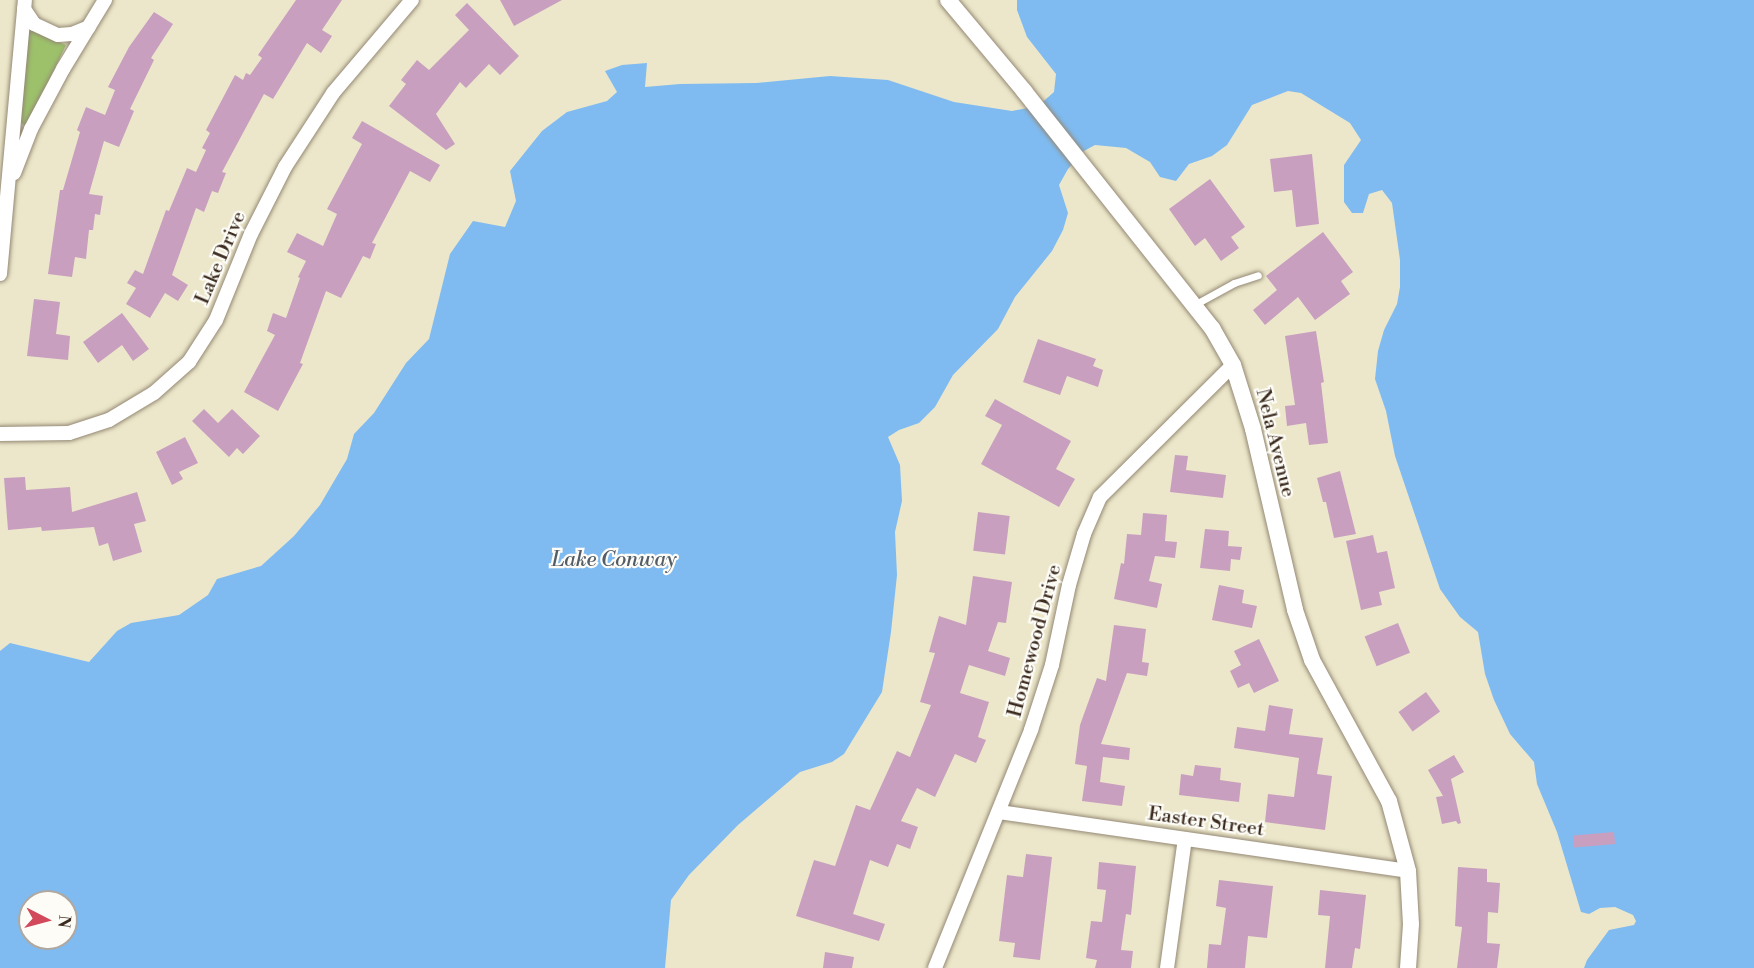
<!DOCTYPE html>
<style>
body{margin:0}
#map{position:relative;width:1754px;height:968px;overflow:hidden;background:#ece7ca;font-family:"Libre Bodoni",serif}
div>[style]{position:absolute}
.green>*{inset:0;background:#9dc16b}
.water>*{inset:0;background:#7fbbf1}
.building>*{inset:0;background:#c89fbf;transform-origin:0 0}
.roads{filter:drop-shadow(0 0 2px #948874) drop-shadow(0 0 2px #948874)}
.service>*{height:7px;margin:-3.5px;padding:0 3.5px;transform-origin:3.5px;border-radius:3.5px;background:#fff}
.minor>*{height:14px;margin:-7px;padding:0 7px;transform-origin:7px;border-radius:7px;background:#fff}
.tertiary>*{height:16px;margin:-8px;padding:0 8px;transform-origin:8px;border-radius:8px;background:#fff}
span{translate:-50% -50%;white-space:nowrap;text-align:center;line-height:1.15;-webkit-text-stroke:4.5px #fdfcf7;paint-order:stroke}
.street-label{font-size:20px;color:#3b2a1e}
.water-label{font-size:21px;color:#535d68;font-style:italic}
.north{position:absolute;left:18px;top:890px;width:60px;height:60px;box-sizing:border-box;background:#fdfcf7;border:2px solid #afa8a0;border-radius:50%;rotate:96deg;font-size:16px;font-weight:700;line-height:24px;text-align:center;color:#3b2a1e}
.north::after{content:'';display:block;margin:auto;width:21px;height:27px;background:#d1495b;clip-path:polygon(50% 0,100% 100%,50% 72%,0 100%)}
</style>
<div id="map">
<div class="green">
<div style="clip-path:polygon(29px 29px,66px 45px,28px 125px,24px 125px,21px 123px)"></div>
</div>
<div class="water">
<div style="clip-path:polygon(evenodd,1017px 0,1754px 0,1754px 968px,1584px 968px,1587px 960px,1609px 930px,1634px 925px,1636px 921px,1633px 915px,1615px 907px,1600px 908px,1589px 914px,1581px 912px,1557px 832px,1537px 784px,1534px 762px,1510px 734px,1494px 700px,1485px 674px,1478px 632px,1460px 617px,1440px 589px,1395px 456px,1386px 411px,1375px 379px,1378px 351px,1384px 330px,1397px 304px,1400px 287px,1400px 260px,1392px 203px,1382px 190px,1369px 194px,1363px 213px,1352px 213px,1344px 202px,1344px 165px,1361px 140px,1350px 123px,1301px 93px,1288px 91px,1252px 105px,1227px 145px,1212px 156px,1189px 164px,1176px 181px,1160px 177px,1150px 162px,1126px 148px,1095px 145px,1084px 151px,1068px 169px,1059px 185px,1068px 213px,1063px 230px,1052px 251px,1015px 297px,998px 329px,953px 375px,935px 407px,919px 423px,899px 430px,888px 437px,900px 465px,902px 501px,895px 532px,897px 575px,891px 632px,882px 692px,844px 754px,832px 762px,800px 772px,738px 825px,689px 875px,671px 900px,665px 968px,0 968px,0 651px,10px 643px,89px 662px,117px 631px,131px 623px,179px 615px,208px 595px,217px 579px,261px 566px,294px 536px,320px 505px,347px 459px,354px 434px,374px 413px,406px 363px,429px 339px,450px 254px,473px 221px,505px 227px,516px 201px,510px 171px,542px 131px,567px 112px,607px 101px,617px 92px,605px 71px,622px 65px,647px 63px,645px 87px,680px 84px,757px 83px,830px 76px,888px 80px,954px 102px,1012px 111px,1038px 106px,1054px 92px,1056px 74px,1027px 37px,1017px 10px,1017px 0,30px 902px,66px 902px,66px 938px,30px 938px,30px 902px)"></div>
</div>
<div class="building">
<div style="clip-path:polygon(296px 0,342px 0,322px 30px,332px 36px,321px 53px,307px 43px,273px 99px,264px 94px,222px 172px,226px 173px,218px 193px,212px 191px,204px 212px,196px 208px,172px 275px,188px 285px,178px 301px,165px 293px,150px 318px,126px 304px,136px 288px,127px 283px,135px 270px,143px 274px,166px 210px,169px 211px,187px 168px,196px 172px,206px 150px,202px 148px,210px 133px,206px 130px,235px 75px,243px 80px,246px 73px,250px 75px,262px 58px,258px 55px)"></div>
<div style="clip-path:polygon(500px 0,562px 0,514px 26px)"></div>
<div style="clip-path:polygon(467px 3px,519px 56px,500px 75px,489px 64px,466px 88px,460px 82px,436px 114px,455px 144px,446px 150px,389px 106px,406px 84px,401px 80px,417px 60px,429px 70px,469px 30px,455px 15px)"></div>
<div style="clip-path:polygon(154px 12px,173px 24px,151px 58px,154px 60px,130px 109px,134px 111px,119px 147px,104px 141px,89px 194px,103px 196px,100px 215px,95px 214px,93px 230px,89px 230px,86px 259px,75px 257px,72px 277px,48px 274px,60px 190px,63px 190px,80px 132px,77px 130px,86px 107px,105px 115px,115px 90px,108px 87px,129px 47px)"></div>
<div style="clip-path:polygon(362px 121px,440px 165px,430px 182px,410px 171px,372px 243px,376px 244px,370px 259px,363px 256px,341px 298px,326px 291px,300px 363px,303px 364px,278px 411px,244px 392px,275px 335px,267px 331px,273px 313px,286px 318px,300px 278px,298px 277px,306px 261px,287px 252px,297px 233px,323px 246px,337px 214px,327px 209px,362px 144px,352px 138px)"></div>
<div style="clip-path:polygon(1312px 154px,1319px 224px,1296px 227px,1292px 190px,1274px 192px,1270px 159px)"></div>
<div style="clip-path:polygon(1210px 179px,1245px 227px,1231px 237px,1239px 248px,1221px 261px,1205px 238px,1195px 246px,1169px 209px)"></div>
<div style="clip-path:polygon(1323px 232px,1353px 272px,1341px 281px,1350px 294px,1315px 320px,1298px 297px,1265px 325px,1253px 310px,1277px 290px,1266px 276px)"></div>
<div style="clip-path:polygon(34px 299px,60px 302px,56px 334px,70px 336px,68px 360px,27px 356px)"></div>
<div style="clip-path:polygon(122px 313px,149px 349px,133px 361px,122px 345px,98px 363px,83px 342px)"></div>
<div style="clip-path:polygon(1316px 331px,1324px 382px,1321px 383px,1328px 443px,1309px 445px,1306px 423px,1287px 426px,1285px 406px,1295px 405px,1285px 336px)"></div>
<div style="clip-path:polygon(1038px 339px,1096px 359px,1093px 366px,1103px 370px,1098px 387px,1067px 376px,1060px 395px,1023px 382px)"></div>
<div style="clip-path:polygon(995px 399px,1071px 441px,1056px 469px,1075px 479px,1059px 507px,981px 464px,1002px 425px,985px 416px)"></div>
<div style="clip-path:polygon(204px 409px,218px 423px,232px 409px,260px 436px,243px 454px,237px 448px,229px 457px,192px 421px)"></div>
<div style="clip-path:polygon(185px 437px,198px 463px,179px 472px,183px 479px,172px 485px,156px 452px)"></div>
<div style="clip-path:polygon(1175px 455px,1188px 456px,1186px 470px,1226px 475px,1223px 498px,1170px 492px)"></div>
<div style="clip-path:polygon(1340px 471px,1356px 534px,1334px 538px,1326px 502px,1323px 502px,1317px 478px)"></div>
<div style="clip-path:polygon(25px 477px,26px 490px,70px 487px,72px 512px,137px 492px,146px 521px,134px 524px,142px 552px,113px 561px,108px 543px,99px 546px,94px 527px,42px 531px,41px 527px,8px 530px,4px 478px)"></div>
<div style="left:978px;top:512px;width:32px;height:39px;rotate:7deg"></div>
<div style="clip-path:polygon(1143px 513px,1167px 515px,1165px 541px,1177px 542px,1175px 558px,1155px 556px,1149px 581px,1162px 584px,1157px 608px,1114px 599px,1121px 563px,1124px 564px,1127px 534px,1141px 535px)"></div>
<div style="clip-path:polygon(1205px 529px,1229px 531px,1228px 546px,1242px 547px,1240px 560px,1231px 559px,1230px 571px,1200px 568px)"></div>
<div style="clip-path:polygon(1373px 535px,1377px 553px,1387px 551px,1395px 588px,1379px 592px,1382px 605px,1361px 610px,1346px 541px)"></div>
<div style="clip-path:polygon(973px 576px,1012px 582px,1006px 623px,998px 622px,988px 651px,1010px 658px,1005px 676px,969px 665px,960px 693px,989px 702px,978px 737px,986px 740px,976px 763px,955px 754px,935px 797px,917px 788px,901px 821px,918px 827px,910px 849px,897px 844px,888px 867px,870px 860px,853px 914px,885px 924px,879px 941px,796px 916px,814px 860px,835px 866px,856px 805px,870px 810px,897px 751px,910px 757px,931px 705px,920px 702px,935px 653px,929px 652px,939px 616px,966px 625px)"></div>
<div style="clip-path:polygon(1219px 585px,1244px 590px,1242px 603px,1257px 606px,1252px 628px,1212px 620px)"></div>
<div style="left:1398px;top:623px;width:32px;height:36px;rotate:68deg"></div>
<div style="clip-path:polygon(1114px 625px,1146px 629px,1142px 662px,1149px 663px,1147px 676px,1127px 673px,1101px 744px,1130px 748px,1129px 760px,1103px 757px,1100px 782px,1125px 786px,1122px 806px,1082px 801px,1087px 766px,1075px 764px,1080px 725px,1097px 678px,1106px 681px)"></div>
<div style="clip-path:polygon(1259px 639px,1279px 681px,1254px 693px,1249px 683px,1238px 688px,1230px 671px,1241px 665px,1234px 651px)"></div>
<div style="left:1426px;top:692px;width:24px;height:34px;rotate:54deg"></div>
<div style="clip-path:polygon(1269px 705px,1293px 709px,1289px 734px,1323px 738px,1317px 774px,1332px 776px,1325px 830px,1265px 822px,1268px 794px,1294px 797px,1299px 758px,1234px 748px,1237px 727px,1265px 731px)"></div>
<div style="clip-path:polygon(1454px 755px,1464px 772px,1451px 779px,1461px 823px,1458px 824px,1456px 821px,1442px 824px,1436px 797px,1443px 796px,1428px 770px)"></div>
<div style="clip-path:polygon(1195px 765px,1221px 768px,1220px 780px,1241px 783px,1239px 802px,1179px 795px,1181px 774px,1193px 776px)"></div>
<div style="left:1614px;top:832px;width:12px;height:41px;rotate:85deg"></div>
<div style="clip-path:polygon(1026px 854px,1052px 857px,1040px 960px,1013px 957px,1015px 943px,999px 941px,1007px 875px,1023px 877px)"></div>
<div style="clip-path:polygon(1099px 862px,1136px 866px,1131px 915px,1126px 914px,1121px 950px,1133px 951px,1131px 968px,1095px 968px,1097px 960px,1086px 958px,1091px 921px,1102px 922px,1106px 890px,1097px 889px)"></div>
<div style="clip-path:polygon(1458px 867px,1487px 869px,1487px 882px,1500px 883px,1498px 913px,1488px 912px,1487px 943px,1500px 944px,1497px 968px,1457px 968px,1462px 927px,1455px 926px)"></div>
<div style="clip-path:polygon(1219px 880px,1273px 886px,1267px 938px,1248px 936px,1245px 968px,1207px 968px,1209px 944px,1221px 945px,1226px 908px,1216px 906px)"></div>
<div style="clip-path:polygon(1320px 890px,1366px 895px,1360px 949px,1355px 948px,1352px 968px,1325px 968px,1330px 916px,1318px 915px)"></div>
<div style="clip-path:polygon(825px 952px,854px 957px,852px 968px,823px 968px)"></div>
</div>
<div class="roads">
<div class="service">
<div style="left:1194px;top:305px;width:46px;rotate:-28.8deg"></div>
<div style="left:1234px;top:283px;width:25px;rotate:-18deg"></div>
</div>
<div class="minor">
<div style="left:24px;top:9px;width:18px;rotate:56deg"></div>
<div style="left:34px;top:24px;width:26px;rotate:25deg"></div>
<div style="left:58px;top:35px;width:14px;rotate:-4deg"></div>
<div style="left:72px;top:34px;width:18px;rotate:-22deg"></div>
<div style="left:14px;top:173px;width:47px;rotate:-68.9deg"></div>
<div style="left:31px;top:129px;width:68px;rotate:-61.9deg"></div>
<div style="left:63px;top:69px;width:81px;rotate:-58.7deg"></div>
<div style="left:0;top:274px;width:275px;rotate:-84.8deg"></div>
<div style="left:0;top:434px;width:69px;rotate:-0.8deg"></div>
<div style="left:69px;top:433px;width:42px;rotate:-18deg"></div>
<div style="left:109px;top:420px;width:52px;rotate:-31deg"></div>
<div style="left:154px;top:393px;width:47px;rotate:-41.5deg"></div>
<div style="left:189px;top:362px;width:50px;rotate:-57.3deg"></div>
<div style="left:216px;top:320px;width:93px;rotate:-67.9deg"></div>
<div style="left:251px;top:234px;width:75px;rotate:-63.1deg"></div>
<div style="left:285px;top:167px;width:88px;rotate:-57deg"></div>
<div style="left:333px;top:93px;width:122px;rotate:-49.7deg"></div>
<div style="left:999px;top:812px;width:413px;rotate:8.2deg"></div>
<div style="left:935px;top:968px;width:257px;rotate:-68deg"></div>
<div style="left:1031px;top:730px;width:68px;rotate:-72.1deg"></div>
<div style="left:1052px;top:665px;width:82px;rotate:-78deg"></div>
<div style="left:1069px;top:585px;width:53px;rotate:-73.6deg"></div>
<div style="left:1084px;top:534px;width:40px;rotate:-66.6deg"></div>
<div style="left:1100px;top:497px;width:187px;rotate:-44.8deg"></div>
<div style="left:1167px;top:968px;width:130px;rotate:-82.1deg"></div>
</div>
<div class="tertiary">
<div style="left:948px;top:0;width:119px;rotate:50.1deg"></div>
<div style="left:1024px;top:91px;width:303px;rotate:51.6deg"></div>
<div style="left:1212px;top:328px;width:43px;rotate:60.4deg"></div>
<div style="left:1233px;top:365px;width:67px;rotate:72.6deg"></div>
<div style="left:1253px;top:429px;width:186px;rotate:76.9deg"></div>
<div style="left:1295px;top:610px;width:53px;rotate:71.2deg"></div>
<div style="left:1312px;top:660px;width:161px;rotate:61.4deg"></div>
<div style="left:1389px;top:801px;width:73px;rotate:74.8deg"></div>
<div style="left:1408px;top:871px;width:53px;rotate:86.8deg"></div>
<div style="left:1411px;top:924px;width:44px;rotate:93.9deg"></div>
</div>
</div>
<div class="street-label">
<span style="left:221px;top:258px;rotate:-67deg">Lake Drive</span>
<span style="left:1275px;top:443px;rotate:76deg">Nela Avenue</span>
<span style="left:1035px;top:641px;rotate:-75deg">Homewood Drive</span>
<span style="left:1206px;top:822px;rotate:8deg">Easter Street</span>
</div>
<div class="water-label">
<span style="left:614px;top:560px">Lake Conway</span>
</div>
<div class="north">N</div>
</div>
